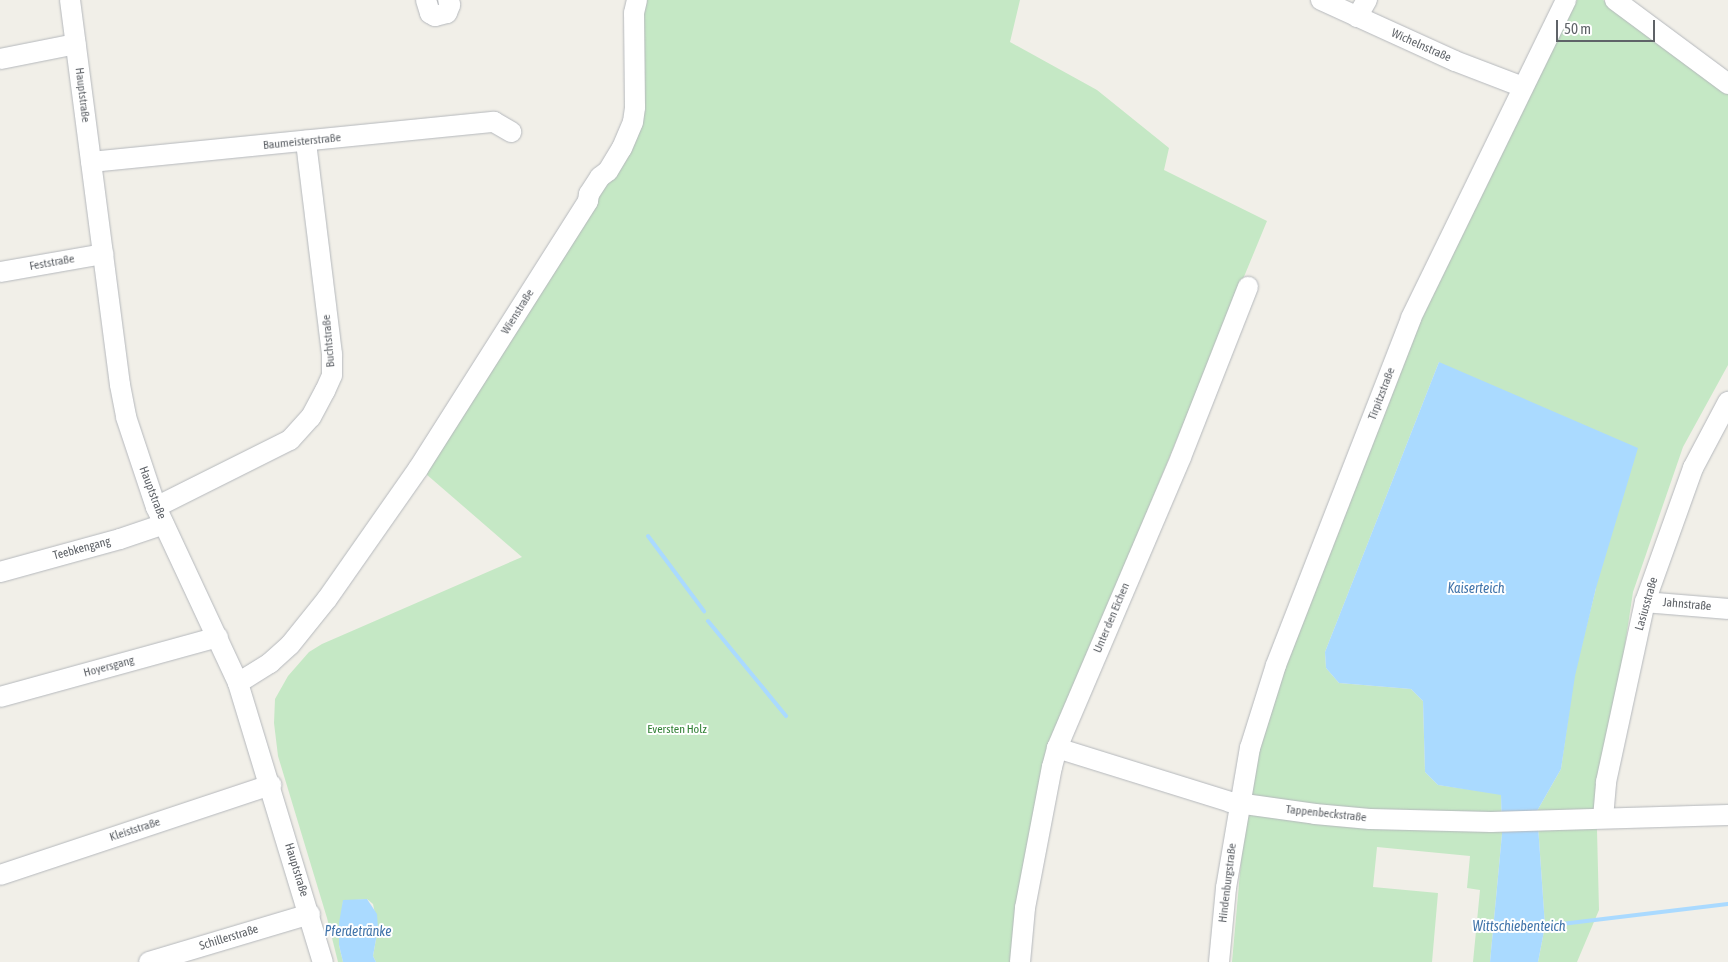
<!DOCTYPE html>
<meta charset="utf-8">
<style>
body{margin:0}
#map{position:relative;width:1728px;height:962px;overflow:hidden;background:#f1efe8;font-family:"Asap Condensed",sans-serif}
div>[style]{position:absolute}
.green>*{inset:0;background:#c5e8c5}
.water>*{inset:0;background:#aadaff}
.stream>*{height:4px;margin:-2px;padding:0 2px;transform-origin:2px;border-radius:2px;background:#aadaff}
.roads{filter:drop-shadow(0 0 1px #b5b8bc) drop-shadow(0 0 1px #b5b8bc)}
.minor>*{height:20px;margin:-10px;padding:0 10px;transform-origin:10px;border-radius:10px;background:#fff}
span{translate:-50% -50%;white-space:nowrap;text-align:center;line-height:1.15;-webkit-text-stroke:4px #fff;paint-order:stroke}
.street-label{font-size:12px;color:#5f6368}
.park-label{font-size:12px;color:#348238}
.water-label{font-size:14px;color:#4174aa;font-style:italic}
.scale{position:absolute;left:1556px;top:20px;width:99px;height:22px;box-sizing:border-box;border:2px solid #5f6368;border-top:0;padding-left:6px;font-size:15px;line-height:18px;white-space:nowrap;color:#5f6368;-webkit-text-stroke:4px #fff;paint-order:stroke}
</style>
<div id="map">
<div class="green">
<div style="clip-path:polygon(637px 0,1020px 0,1010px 42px,1097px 90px,1169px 148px,1164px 170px,1267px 221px,1049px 749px,1014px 962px,376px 962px,373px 956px,378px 928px,373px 904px,367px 899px,343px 901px,339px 945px,343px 962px,338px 962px,327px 918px,278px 756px,274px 723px,275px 699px,288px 676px,309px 652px,322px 644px,522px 557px,426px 474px,622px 148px)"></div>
<div style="clip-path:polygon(1577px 0,1603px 0,1694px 66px,1728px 94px,1728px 365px,1683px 447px,1633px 592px,1597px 830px,1599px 910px,1577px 962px,1538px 962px,1545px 926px,1537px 811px,1561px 769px,1574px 676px,1596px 588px,1439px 362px,1325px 652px,1326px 668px,1339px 683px,1411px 689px,1423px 701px,1425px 772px,1438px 785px,1501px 794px,1502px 834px,1490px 962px,1473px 962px,1480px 890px,1467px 888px,1470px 856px,1377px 847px,1373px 887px,1438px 893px,1432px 962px,1232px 962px,1245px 817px,1254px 813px,1239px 804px,1250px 748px,1411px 318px,1564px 20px)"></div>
</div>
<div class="water">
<div style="clip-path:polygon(1439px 362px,1638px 448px,1596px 588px,1575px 676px,1561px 769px,1537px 811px,1545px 926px,1538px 962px,1490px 962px,1502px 834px,1501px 795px,1438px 785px,1425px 772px,1423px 701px,1411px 689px,1339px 683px,1326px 668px,1325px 652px)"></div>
<div style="clip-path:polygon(367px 899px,377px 914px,378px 928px,373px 956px,376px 962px,343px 962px,339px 945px,339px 923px,343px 900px)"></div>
</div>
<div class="stream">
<div style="left:648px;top:536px;width:94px;rotate:53.3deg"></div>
<div style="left:708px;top:621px;width:123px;rotate:50.6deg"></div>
<div style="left:1545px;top:926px;width:184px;rotate:-6.9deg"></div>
</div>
<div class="roads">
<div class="minor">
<div style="left:70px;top:0;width:388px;rotate:82.6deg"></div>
<div style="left:120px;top:385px;width:33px;rotate:79deg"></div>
<div style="left:126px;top:417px;width:95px;rotate:71.6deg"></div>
<div style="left:156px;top:507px;width:194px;rotate:65deg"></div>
<div style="left:238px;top:683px;width:292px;rotate:73.1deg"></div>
<div style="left:426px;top:0;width:14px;rotate:73deg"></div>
<div style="left:430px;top:13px;width:6px;rotate:31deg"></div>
<div style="left:435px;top:16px;width:12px;rotate:-14deg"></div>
<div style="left:447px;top:13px;width:9px;rotate:-69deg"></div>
<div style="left:450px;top:5px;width:5px;rotate:-112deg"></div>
<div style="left:1321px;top:0;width:147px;rotate:24.5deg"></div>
<div style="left:1455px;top:61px;width:73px;rotate:20.9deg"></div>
<div style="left:1615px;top:0;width:141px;rotate:36.6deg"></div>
<div style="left:1357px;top:17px;width:20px;rotate:-60deg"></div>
<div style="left:0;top:59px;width:77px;rotate:-11.2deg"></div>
<div style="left:91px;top:162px;width:405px;rotate:-5.7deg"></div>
<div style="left:494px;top:122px;width:20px;rotate:30deg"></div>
<div style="left:0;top:272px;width:105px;rotate:-9.9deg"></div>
<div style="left:156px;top:507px;width:150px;rotate:-26.6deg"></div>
<div style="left:290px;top:440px;width:31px;rotate:-48deg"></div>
<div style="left:311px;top:417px;width:30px;rotate:-62deg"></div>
<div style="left:325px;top:391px;width:17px;rotate:-66deg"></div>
<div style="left:332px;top:375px;width:21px;rotate:-90deg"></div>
<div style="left:332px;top:354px;width:215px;rotate:-97deg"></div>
<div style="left:0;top:572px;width:124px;rotate:-15.4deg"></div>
<div style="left:120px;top:539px;width:46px;rotate:-18.8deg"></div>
<div style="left:1645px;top:602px;width:83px;rotate:4.8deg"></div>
<div style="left:238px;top:683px;width:38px;rotate:-32deg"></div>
<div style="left:270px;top:663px;width:27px;rotate:-42deg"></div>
<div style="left:290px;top:645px;width:59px;rotate:-51.2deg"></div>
<div style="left:327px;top:599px;width:159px;rotate:-55deg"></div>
<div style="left:418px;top:469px;width:317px;rotate:-57.6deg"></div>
<div style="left:588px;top:201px;width:7px;rotate:-82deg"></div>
<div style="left:589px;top:194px;width:20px;rotate:-57deg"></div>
<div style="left:600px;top:177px;width:10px;rotate:-37deg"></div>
<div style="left:608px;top:171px;width:27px;rotate:-59deg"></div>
<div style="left:622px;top:148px;width:28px;rotate:-67deg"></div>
<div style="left:633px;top:122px;width:15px;rotate:-82deg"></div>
<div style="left:635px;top:107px;width:94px;rotate:-90.6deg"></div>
<div style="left:634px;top:13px;width:13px;rotate:-77deg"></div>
<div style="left:0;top:697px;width:226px;rotate:-15.4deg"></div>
<div style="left:1057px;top:748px;width:181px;rotate:17.3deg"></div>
<div style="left:1230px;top:802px;width:86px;rotate:8deg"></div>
<div style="left:1315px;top:814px;width:55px;rotate:5.2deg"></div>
<div style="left:1370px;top:819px;width:121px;rotate:1.4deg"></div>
<div style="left:1491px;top:822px;width:237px;rotate:-1.7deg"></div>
<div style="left:1603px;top:818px;width:36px;rotate:-85deg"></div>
<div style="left:1606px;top:782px;width:184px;rotate:-77.8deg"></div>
<div style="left:1645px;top:602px;width:142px;rotate:-70.3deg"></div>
<div style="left:1693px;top:468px;width:75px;rotate:-62.1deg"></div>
<div style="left:0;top:875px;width:286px;rotate:-18.4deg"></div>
<div style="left:149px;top:962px;width:168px;rotate:-16.6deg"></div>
<div style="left:1020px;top:962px;width:54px;rotate:-84.7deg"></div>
<div style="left:1025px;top:908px;width:144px;rotate:-79.2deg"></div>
<div style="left:1052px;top:767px;width:20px;rotate:-75deg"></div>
<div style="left:1057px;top:748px;width:316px;rotate:-66.9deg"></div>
<div style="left:1181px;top:457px;width:183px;rotate:-68.5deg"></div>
<div style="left:1219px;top:962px;width:74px;rotate:-84.6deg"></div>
<div style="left:1226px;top:888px;width:142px;rotate:-80.3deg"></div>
<div style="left:1250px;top:748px;width:87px;rotate:-72.6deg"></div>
<div style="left:1276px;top:665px;width:372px;rotate:-68.7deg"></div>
<div style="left:1411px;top:318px;width:354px;rotate:-64deg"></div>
</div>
</div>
<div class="street-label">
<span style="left:1421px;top:46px;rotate:24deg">Wichelnstraße</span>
<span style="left:82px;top:95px;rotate:83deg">Hauptstraße</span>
<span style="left:302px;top:142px;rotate:-6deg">Baumeisterstraße</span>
<span style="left:52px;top:263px;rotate:-10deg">Feststraße</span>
<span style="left:518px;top:312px;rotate:-58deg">Wienstraße</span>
<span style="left:329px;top:341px;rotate:-95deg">Buchtstraße</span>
<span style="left:1382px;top:394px;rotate:-69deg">Tirpitzstraße</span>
<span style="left:152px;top:493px;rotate:69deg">Hauptstraße</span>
<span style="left:82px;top:549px;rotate:-15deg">Teebkengang</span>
<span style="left:1647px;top:604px;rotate:-74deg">Lasiusstraße</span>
<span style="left:1687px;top:605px;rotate:5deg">Jahnstraße</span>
<span style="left:1112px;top:618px;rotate:-67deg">Unter den Eichen</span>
<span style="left:109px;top:667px;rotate:-15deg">Hoyersgang</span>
<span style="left:1326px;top:814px;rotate:6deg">Tappenbeckstraße</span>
<span style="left:135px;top:830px;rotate:-18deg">Kleiststraße</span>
<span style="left:296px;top:870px;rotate:73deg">Hauptstraße</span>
<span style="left:1228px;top:883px;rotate:-83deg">Hindenburgstraße</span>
<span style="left:229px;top:938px;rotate:-17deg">Schillerstraße</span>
</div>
<div class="park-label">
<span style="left:677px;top:730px">Eversten Holz</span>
</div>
<div class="water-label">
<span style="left:1476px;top:588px">Kaiserteich</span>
<span style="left:1519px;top:926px">Wittschiebenteich</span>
<span style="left:358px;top:931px">Pferdetränke</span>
</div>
<div class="scale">50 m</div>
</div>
